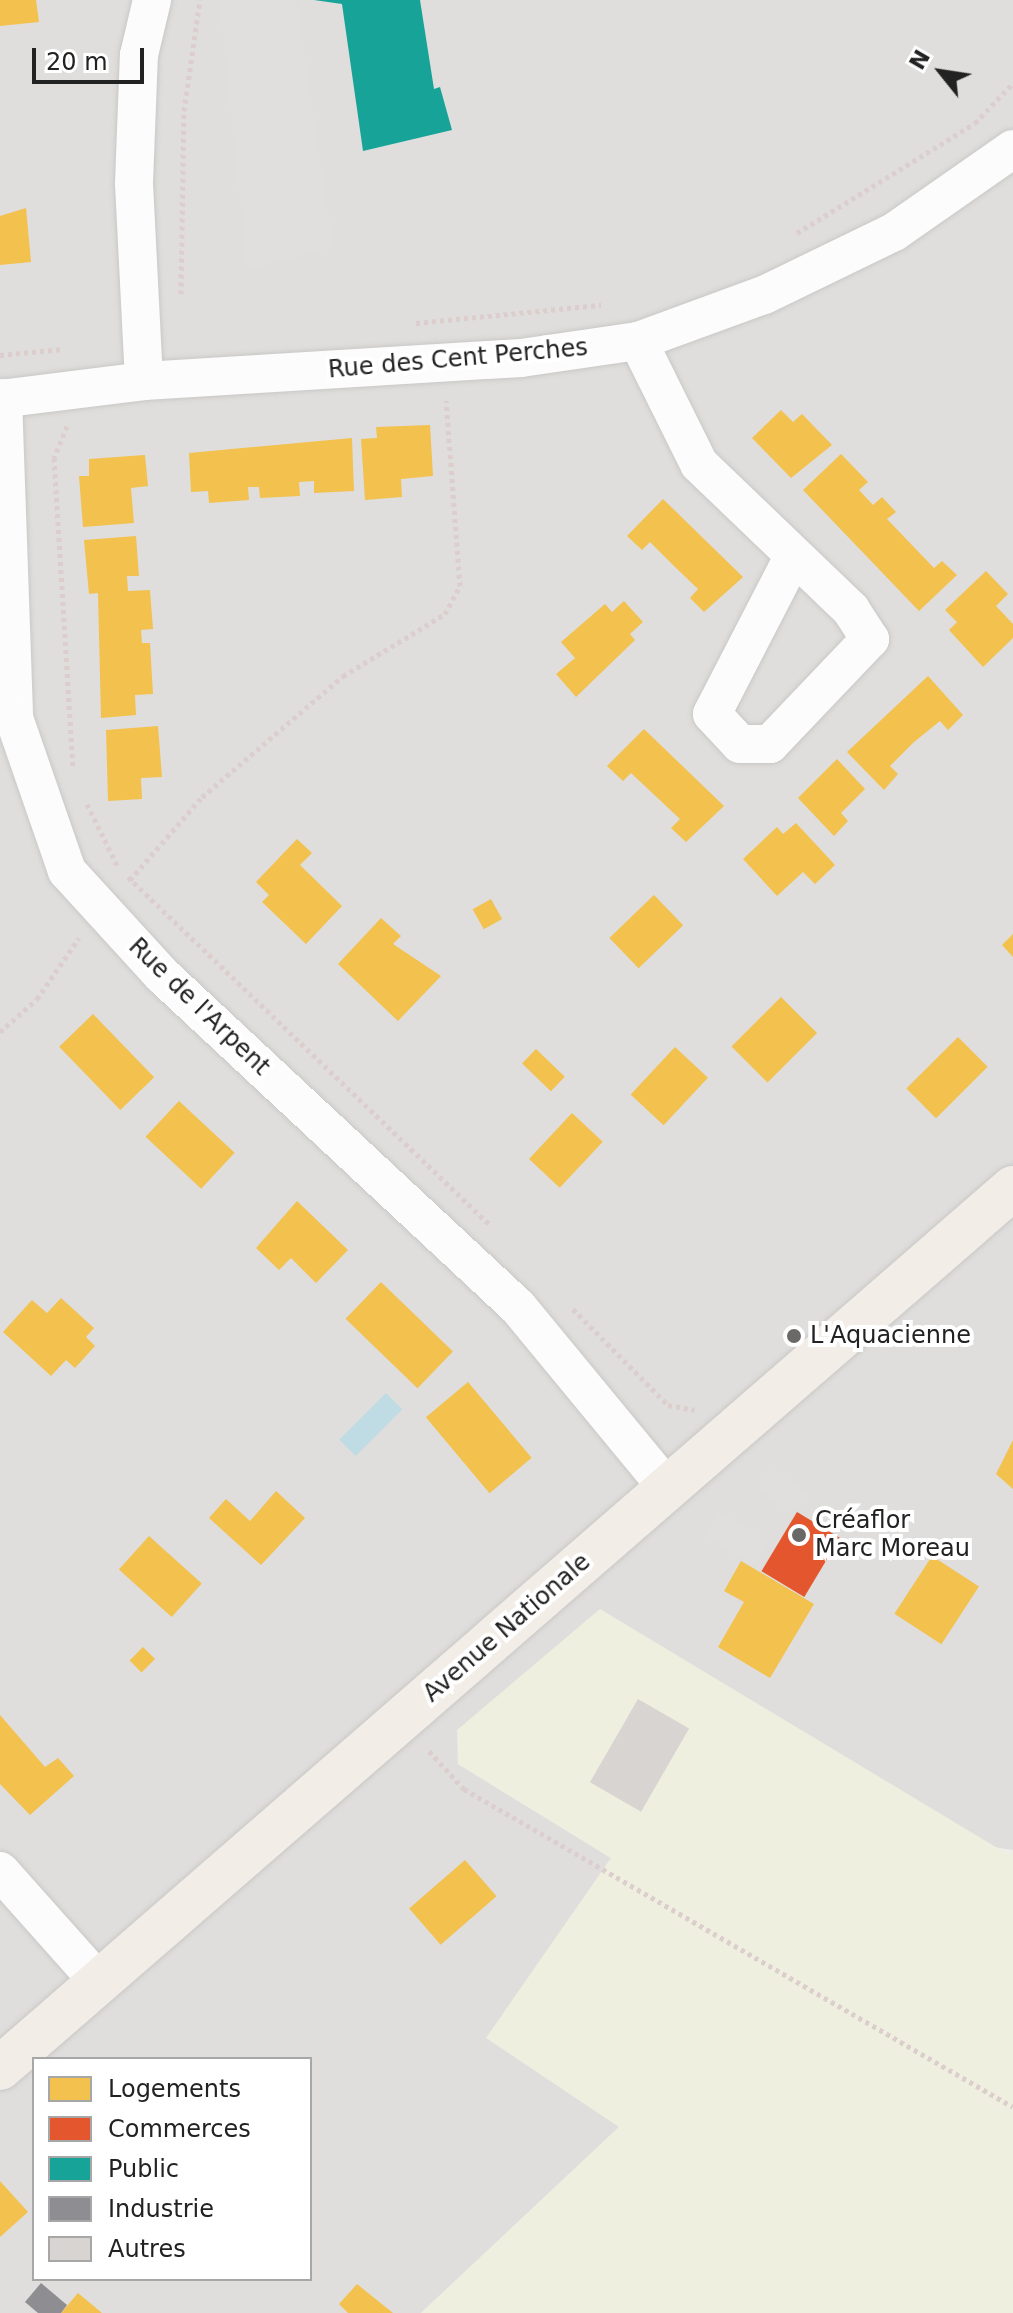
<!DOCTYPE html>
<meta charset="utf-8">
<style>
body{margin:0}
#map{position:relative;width:1013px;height:2313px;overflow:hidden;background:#f0eeeb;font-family:"DejaVu Sans",sans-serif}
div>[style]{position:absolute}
.residential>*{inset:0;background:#dfdedc}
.farmland>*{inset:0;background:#efefdf}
.parking>*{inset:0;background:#e0dfde;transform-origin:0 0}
.water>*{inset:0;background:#bfdbe3;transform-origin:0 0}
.homes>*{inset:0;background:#f2c14e;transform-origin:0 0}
.shops>*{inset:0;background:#e4572e;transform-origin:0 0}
.public>*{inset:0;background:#17a398}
.industry>*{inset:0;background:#8d8d92}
.building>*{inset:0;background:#d7d4d2;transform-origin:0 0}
.path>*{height:5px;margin-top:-2.5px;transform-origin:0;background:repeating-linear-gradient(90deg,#dccecd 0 4px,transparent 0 8px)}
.roads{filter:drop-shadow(0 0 2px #c9c8c7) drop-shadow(0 0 2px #c9c8c7)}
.minor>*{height:38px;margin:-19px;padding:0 19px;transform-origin:19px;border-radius:19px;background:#fdfcfc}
.major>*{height:44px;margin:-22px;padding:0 22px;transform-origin:22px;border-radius:22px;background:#f3ede7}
.dots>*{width:22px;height:22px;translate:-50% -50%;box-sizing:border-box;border:4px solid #fff;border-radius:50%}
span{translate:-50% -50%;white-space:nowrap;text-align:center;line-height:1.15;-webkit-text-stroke:8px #fff;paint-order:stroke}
.street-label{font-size:24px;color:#222}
.poi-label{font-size:24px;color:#222}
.left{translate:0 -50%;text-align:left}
.legend{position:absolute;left:32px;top:2057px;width:280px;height:224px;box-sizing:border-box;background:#fff;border:2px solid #a7a7a7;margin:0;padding:10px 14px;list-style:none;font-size:24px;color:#222}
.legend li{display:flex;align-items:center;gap:16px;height:40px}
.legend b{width:40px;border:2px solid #a7a7a7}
.north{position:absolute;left:901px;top:32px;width:80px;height:80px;-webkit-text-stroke:6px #fff;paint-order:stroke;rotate:300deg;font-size:22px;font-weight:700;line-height:32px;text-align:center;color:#222}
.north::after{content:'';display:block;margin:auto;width:28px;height:36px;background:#222;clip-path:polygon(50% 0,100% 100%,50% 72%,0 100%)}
.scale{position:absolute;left:32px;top:48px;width:112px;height:36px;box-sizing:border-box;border:4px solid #222;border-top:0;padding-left:10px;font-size:24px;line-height:28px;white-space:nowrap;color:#222;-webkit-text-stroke:6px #fff;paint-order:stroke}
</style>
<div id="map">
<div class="residential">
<div style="clip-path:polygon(evenodd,0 0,1013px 0,1013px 1850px,458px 1764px,611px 1858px,595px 1883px,619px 2127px,421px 2313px,0 2313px,0 0,34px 2059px,310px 2059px,310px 2279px,34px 2279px,34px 2059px)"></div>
</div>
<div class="farmland">
<div style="clip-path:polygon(600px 1609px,1009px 1855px,1013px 1850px,1013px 2313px,421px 2313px,619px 2127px,486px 2038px,611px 1858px,458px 1764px,457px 1730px)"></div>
</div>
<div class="parking">
<div style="clip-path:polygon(220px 0,296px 0,333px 247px,247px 269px)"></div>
<div style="clip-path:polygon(775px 1469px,811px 1498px,791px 1513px,757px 1486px)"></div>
<div style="left:720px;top:1512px;width:57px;height:28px;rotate:32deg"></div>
</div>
<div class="water">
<div style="left:386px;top:1393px;width:23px;height:66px;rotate:45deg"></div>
</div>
<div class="homes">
<div style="clip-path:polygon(0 0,36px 0,39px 22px,0 26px)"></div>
<div style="clip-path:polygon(26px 208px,31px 262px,0 265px,0 216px)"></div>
<div style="clip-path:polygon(781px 410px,793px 422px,802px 414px,832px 445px,791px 478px,752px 438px)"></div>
<div style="clip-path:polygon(430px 425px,433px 476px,401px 479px,402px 497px,365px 500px,361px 439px,377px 438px,376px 427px)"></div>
<div style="clip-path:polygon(352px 438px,354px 491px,314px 493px,314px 481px,299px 482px,300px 496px,260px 498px,259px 487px,248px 487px,249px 500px,209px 503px,208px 491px,191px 492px,189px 453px)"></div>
<div style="clip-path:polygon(841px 454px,868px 482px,859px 490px,873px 505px,882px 497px,896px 512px,887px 519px,934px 568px,942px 561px,957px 575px,919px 611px,803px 490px)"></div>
<div style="clip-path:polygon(145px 455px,148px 486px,131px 488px,134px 523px,83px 527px,79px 476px,89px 476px,89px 459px)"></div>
<div style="clip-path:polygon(663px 499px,743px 577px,704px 612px,690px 598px,698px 589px,674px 566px,650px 542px,642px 550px,627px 536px)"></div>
<div style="clip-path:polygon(136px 536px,139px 576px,127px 576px,128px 591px,150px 590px,153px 629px,141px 630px,142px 643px,150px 643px,153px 694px,135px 695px,136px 715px,101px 718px,98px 593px,89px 594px,84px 540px)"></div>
<div style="clip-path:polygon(986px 571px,1008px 594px,996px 606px,1013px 624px,1013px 638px,983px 667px,949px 630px,957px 622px,945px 610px)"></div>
<div style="clip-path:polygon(624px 601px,643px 622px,630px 634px,635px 640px,576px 697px,556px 674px,575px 658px,561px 642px,605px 604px,612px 612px)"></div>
<div style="clip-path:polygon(928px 676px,963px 715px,948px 730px,940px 721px,914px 742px,890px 766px,898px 774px,884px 790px,847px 752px)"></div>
<div style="clip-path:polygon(158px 726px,162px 777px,141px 778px,142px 799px,108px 801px,106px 730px)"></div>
<div style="clip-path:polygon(644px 729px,724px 806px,686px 842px,671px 828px,680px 819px,631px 773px,623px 781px,607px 766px)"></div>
<div style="clip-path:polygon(837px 759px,865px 789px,841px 813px,848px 821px,834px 836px,798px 798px)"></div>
<div style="clip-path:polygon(796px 823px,835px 865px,815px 884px,803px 872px,777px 896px,743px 859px,777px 827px,783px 834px)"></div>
<div style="clip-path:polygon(297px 839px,312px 853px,300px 865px,342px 906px,306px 944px,262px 902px,269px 895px,256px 882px)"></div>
<div style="left:654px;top:895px;width:42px;height:62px;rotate:46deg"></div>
<div style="left:491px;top:899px;width:23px;height:21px;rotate:61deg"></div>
<div style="clip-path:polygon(381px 918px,401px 936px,393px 944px,441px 976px,398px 1021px,338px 964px)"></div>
<div style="clip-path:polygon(1013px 934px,1013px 957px,1002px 945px)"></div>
<div style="left:781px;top:997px;width:51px;height:70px;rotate:45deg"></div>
<div style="left:93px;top:1014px;width:88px;height:47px;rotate:46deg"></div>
<div style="left:958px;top:1037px;width:42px;height:73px;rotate:45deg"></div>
<div style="left:675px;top:1047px;width:45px;height:65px;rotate:43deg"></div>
<div style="left:536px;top:1049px;width:40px;height:20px;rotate:44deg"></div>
<div style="left:179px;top:1101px;width:76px;height:49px;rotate:43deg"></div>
<div style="left:572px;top:1113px;width:42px;height:63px;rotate:43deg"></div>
<div style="clip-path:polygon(297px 1201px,348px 1250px,316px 1283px,291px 1258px,279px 1270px,256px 1248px)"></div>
<div style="left:381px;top:1282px;width:100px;height:51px;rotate:44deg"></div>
<div style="clip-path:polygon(61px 1298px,94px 1328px,86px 1337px,95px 1346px,75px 1368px,66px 1360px,51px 1376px,3px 1332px,32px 1300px,47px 1313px)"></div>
<div style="left:468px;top:1382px;width:99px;height:55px;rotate:50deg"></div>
<div style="clip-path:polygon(1013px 1440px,1013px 1489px,996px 1474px)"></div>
<div style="clip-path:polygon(276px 1491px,305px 1518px,261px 1565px,209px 1518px,226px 1499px,250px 1521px)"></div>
<div style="left:149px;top:1536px;width:71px;height:45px;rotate:42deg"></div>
<div style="left:932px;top:1556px;width:56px;height:69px;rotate:33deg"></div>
<div style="clip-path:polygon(741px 1561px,814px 1604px,770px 1678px,718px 1647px,744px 1602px,724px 1591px)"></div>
<div style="left:143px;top:1647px;width:17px;height:19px;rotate:45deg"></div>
<div style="clip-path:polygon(0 1715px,45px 1767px,58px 1758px,74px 1776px,30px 1815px,0 1784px)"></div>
<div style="left:465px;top:1860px;width:48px;height:74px;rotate:49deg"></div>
<div style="clip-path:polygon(0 2181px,28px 2212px,0 2237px)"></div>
<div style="clip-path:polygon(357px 2284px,393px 2313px,348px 2313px,339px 2304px)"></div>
<div style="clip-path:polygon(78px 2293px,102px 2313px,61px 2313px)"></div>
</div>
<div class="shops">
<div style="left:797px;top:1512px;width:50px;height:69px;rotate:31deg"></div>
</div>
<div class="public">
<div style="clip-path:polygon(314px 0,420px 0,434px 89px,440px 87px,452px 130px,363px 151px,342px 4px)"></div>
</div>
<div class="industry">
<div style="clip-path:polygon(41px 2283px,67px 2305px,61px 2313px,38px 2313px,25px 2302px)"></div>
</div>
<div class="building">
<div style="left:638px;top:1699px;width:59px;height:96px;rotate:30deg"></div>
</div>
<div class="path">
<div style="left:797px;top:233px;width:209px;rotate:-31.7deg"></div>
<div style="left:975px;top:123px;width:55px;rotate:-46.5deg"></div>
<div style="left:181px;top:294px;width:183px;rotate:-89.1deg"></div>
<div style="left:184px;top:111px;width:112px;rotate:-81.8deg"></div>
<div style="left:416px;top:323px;width:186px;rotate:-5.6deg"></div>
<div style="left:0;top:355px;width:63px;rotate:-5.4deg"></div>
<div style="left:67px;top:426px;width:35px;rotate:112deg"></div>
<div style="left:54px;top:458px;width:308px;rotate:86.5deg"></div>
<div style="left:87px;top:804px;width:70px;rotate:63.8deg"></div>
<div style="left:128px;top:877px;width:502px;rotate:43.87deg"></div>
<div style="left:130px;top:880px;width:110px;rotate:-49.1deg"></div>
<div style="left:202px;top:797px;width:186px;rotate:-40.6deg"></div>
<div style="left:343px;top:676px;width:119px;rotate:-31.3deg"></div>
<div style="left:445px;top:614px;width:32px;rotate:-62deg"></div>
<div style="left:460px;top:586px;width:186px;rotate:-94.3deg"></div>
<div style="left:0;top:1032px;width:50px;rotate:-41.7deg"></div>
<div style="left:37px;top:999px;width:74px;rotate:-55.5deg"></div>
<div style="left:573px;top:1309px;width:135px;rotate:45.3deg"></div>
<div style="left:668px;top:1405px;width:27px;rotate:10deg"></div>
<div style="left:429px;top:1751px;width:52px;rotate:47.4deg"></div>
<div style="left:464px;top:1789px;width:634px;rotate:30.08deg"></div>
</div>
<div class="roads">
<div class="minor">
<div style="left:638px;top:341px;width:137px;rotate:63.6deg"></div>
<div style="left:699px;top:464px;width:211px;rotate:43.8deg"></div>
<div style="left:851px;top:610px;width:35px;rotate:57deg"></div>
<div style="left:870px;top:639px;width:145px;rotate:133.6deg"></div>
<div style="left:770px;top:744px;width:30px;rotate:180deg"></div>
<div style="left:740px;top:744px;width:41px;rotate:-133deg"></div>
<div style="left:712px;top:714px;width:174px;rotate:-62.7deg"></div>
<div style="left:144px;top:381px;width:198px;rotate:-92.9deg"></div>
<div style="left:134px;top:183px;width:128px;rotate:-87.8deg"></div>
<div style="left:139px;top:55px;width:57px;rotate:-76.7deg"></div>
<div style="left:3px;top:398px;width:320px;rotate:88deg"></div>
<div style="left:14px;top:718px;width:162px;rotate:70.9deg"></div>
<div style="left:67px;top:871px;width:142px;rotate:47.6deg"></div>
<div style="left:163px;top:976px;width:485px;rotate:43deg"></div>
<div style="left:518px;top:1307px;width:234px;rotate:50.5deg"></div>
<div style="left:0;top:399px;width:145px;rotate:-7.1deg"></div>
<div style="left:144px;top:381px;width:378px;rotate:-3.5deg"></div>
<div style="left:521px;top:358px;width:118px;rotate:-8.3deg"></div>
<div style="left:638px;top:341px;width:134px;rotate:-20.1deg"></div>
<div style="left:764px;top:295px;width:144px;rotate:-25.9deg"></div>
<div style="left:894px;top:232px;width:145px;rotate:-34.9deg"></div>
<div style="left:0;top:1871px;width:149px;rotate:48.3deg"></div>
</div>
<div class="major">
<div style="left:0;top:2068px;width:1342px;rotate:-40.98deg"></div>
</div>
</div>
<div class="dots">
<div style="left:794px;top:1336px;background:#6a6968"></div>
<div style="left:799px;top:1535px;background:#6a6968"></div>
</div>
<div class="street-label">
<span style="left:458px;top:359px;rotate:-5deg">Rue des Cent Perches</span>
<span style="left:199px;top:1007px;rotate:44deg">Rue de l'Arpent</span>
<span style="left:507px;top:1628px;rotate:-41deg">Avenue Nationale</span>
</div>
<div class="poi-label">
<span class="left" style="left:810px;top:1336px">L'Aquacienne</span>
<span class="left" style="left:815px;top:1535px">Créaflor<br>Marc Moreau</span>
</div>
<ul class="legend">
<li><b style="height:22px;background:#f2c14e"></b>Logements</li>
<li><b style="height:22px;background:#e4572e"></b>Commerces</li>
<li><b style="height:22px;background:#17a398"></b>Public</li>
<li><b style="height:22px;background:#8d8d92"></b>Industrie</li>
<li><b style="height:22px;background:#d7d4d2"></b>Autres</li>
</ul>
<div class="north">N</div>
<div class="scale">20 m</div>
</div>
